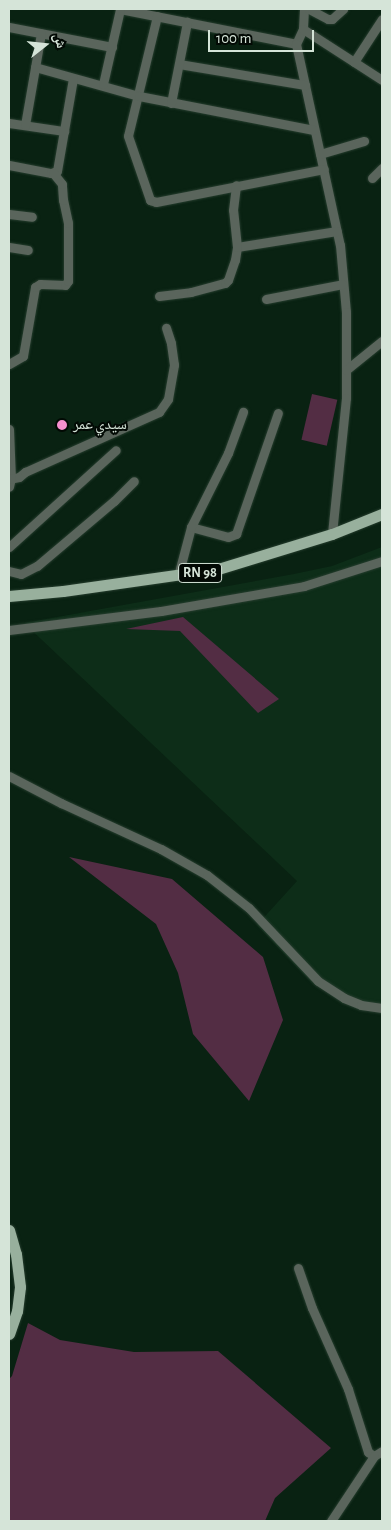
<!DOCTYPE html>
<meta charset="utf-8">
<style>
body{margin:0}
#map{position:relative;width:391px;height:1530px;overflow:hidden;background:#092212;font-family:"Alegreya Sans","Noto Naskh Arabic",sans-serif}
div>[style]{position:absolute}
.built>*{inset:0;background:#0d2d18}
.green>*{inset:0;background:#532d44;transform-origin:0 0}
.roads{filter:drop-shadow(0 0 1px #263d2e) drop-shadow(0 0 1px #263d2e)}
.minor>*{height:9px;margin:-4.5px;padding:0 4.5px;transform-origin:4.5px;border-radius:4.5px;background:#5a655c}
.major>*{height:11px;margin:-5.5px;padding:0 5.5px;transform-origin:5.5px;border-radius:5.5px;background:#98b09d}
.dots>*{width:14px;height:14px;translate:-50% -50%;box-sizing:border-box;border:2px solid #020904;border-radius:50%}
span{translate:-50% -50%;white-space:nowrap;text-align:center;line-height:1.15;-webkit-text-stroke:4px #020904;paint-order:stroke}
.shield-label span{padding:1px 4px;background:#020904;border:1px solid;border-radius:4px;-webkit-text-stroke-width:0}
.shield-label{font-size:14px;color:#d5e4d8;font-weight:700}
.poi-label{font-size:15px;color:#d5e4d8}
.left{translate:0 -50%;text-align:left}
.frame{position:absolute;inset:0;border:10px solid #d5e4d8;pointer-events:none}
.north{position:absolute;left:20px;top:20px;width:50px;height:50px;-webkit-text-stroke:4px #020904;paint-order:stroke;rotate:74deg;font-size:14px;font-weight:700;line-height:20px;text-align:center;color:#d5e4d8}
.north::after{content:'';display:block;margin:auto;width:18px;height:22px;background:#d5e4d8;clip-path:polygon(50% 0,100% 100%,50% 72%,0 100%)}
.scale{position:absolute;left:208px;top:30px;width:106px;height:22px;box-sizing:border-box;border:2px solid #d5e4d8;border-top:0;padding-left:6px;font-size:15px;line-height:18px;white-space:nowrap;color:#d5e4d8;-webkit-text-stroke:4px #020904;paint-order:stroke}
</style>
<div id="map">
<div class="built">
<div style="clip-path:polygon(382px 547px,382px 1013px,357px 1009px,312px 983px,257px 925px,297px 881px,24px 623px,294px 574px,332px 566px)"></div>
</div>
<div class="green">
<div style="left:312px;top:394px;width:26px;height:47px;rotate:13deg"></div>
<div style="clip-path:polygon(183px 617px,279px 699px,258px 713px,180px 631px,126px 629px)"></div>
<div style="clip-path:polygon(69px 857px,172px 879px,263px 957px,283px 1020px,249px 1101px,193px 1034px,178px 973px,156px 924px)"></div>
<div style="clip-path:polygon(28px 1323px,60px 1340px,134px 1352px,218px 1351px,331px 1448px,275px 1498px,265px 1521px,9px 1521px,9px 1379px,12px 1376px)"></div>
</div>
<div class="roads">
<div class="minor">
<div style="left:120px;top:9px;width:179px;rotate:11.2deg"></div>
<div style="left:304px;top:9px;width:20px;rotate:93deg"></div>
<div style="left:303px;top:29px;width:17px;rotate:115deg"></div>
<div style="left:296px;top:44px;width:206px;rotate:77.7deg"></div>
<div style="left:340px;top:245px;width:67px;rotate:84.9deg"></div>
<div style="left:346px;top:312px;width:86px;rotate:90deg"></div>
<div style="left:346px;top:398px;width:137px;rotate:95.9deg"></div>
<div style="left:309px;top:9px;width:21px;rotate:28deg"></div>
<div style="left:328px;top:19px;width:4px"></div>
<div style="left:332px;top:19px;width:15px;rotate:-42deg"></div>
<div style="left:157px;top:16px;width:123px;rotate:103.6deg"></div>
<div style="left:128px;top:136px;width:68px;rotate:71deg"></div>
<div style="left:150px;top:200px;width:6px;rotate:18deg"></div>
<div style="left:156px;top:202px;width:171px;rotate:-11.1deg"></div>
<div style="left:9px;top:27px;width:105px;rotate:11deg"></div>
<div style="left:303px;top:29px;width:94px;rotate:32.8deg"></div>
<div style="left:354px;top:62px;width:51px;rotate:-56.9deg"></div>
<div style="left:179px;top:64px;width:128px;rotate:9.5deg"></div>
<div style="left:35px;top:67px;width:108px;rotate:15.6deg"></div>
<div style="left:139px;top:96px;width:178px;rotate:11deg"></div>
<div style="left:103px;top:84px;width:77px;rotate:-77.2deg"></div>
<div style="left:171px;top:103px;width:83px;rotate:-78.8deg"></div>
<div style="left:9px;top:123px;width:56px;rotate:8.3deg"></div>
<div style="left:25px;top:125px;width:93px;rotate:-80.1deg"></div>
<div style="left:320px;top:154px;width:46px;rotate:-16.5deg"></div>
<div style="left:9px;top:165px;width:43px;rotate:10.8deg"></div>
<div style="left:51px;top:173px;width:6px;rotate:-18deg"></div>
<div style="left:57px;top:171px;width:94px;rotate:-80.2deg"></div>
<div style="left:372px;top:178px;width:14px;rotate:-45deg"></div>
<div style="left:9px;top:214px;width:23px;rotate:7deg"></div>
<div style="left:9px;top:247px;width:19px;rotate:9deg"></div>
<div style="left:237px;top:247px;width:101px;rotate:-9.1deg"></div>
<div style="left:159px;top:296px;width:32px;rotate:-7deg"></div>
<div style="left:191px;top:292px;width:35px;rotate:-15deg"></div>
<div style="left:225px;top:283px;width:4px;rotate:-45deg"></div>
<div style="left:228px;top:280px;width:21px;rotate:-71deg"></div>
<div style="left:235px;top:260px;width:13px;rotate:-81deg"></div>
<div style="left:237px;top:247px;width:37px;rotate:-96deg"></div>
<div style="left:233px;top:210px;width:25px;rotate:-83deg"></div>
<div style="left:266px;top:299px;width:78px;rotate:-11deg"></div>
<div style="left:9px;top:364px;width:16px;rotate:-30deg"></div>
<div style="left:23px;top:356px;width:70px;rotate:-80.1deg"></div>
<div style="left:35px;top:287px;width:6px;rotate:-31deg"></div>
<div style="left:40px;top:284px;width:25px;rotate:2deg"></div>
<div style="left:65px;top:285px;width:5px;rotate:-53deg"></div>
<div style="left:68px;top:281px;width:58px;rotate:-90deg"></div>
<div style="left:68px;top:223px;width:24px;rotate:-102deg"></div>
<div style="left:63px;top:200px;width:16px;rotate:-94deg"></div>
<div style="left:62px;top:184px;width:14px;rotate:-129deg"></div>
<div style="left:346px;top:370px;width:46px;rotate:-38.9deg"></div>
<div style="left:9px;top:429px;width:49px;rotate:87.7deg"></div>
<div style="left:11px;top:478px;width:9px;rotate:103deg"></div>
<div style="left:9px;top:479px;width:10px;rotate:-11deg"></div>
<div style="left:19px;top:477px;width:8px;rotate:-40deg"></div>
<div style="left:25px;top:472px;width:147px;rotate:-24.1deg"></div>
<div style="left:159px;top:412px;width:16px;rotate:-55deg"></div>
<div style="left:168px;top:399px;width:35px;rotate:-80deg"></div>
<div style="left:174px;top:365px;width:22px;rotate:-98deg"></div>
<div style="left:171px;top:343px;width:16px;rotate:-108deg"></div>
<div style="left:191px;top:527px;width:38px;rotate:15deg"></div>
<div style="left:228px;top:537px;width:9px;rotate:-21deg"></div>
<div style="left:236px;top:534px;width:128px;rotate:-70.9deg"></div>
<div style="left:9px;top:547px;width:144px;rotate:-42.2deg"></div>
<div style="left:9px;top:571px;width:12px;rotate:14deg"></div>
<div style="left:21px;top:574px;width:18px;rotate:-27deg"></div>
<div style="left:37px;top:566px;width:101px;rotate:-40.2deg"></div>
<div style="left:114px;top:501px;width:28px;rotate:-45deg"></div>
<div style="left:178px;top:576px;width:51px;rotate:-75.1deg"></div>
<div style="left:191px;top:527px;width:83px;rotate:-63.4deg"></div>
<div style="left:228px;top:453px;width:44px;rotate:-69.9deg"></div>
<div style="left:9px;top:630px;width:153px;rotate:-7.1deg"></div>
<div style="left:161px;top:611px;width:145px;rotate:-9.9deg"></div>
<div style="left:304px;top:586px;width:82px;rotate:-17.8deg"></div>
<div style="left:9px;top:776px;width:59px;rotate:27.4deg"></div>
<div style="left:61px;top:803px;width:110px;rotate:24.7deg"></div>
<div style="left:161px;top:849px;width:53px;rotate:29.5deg"></div>
<div style="left:207px;top:875px;width:53px;rotate:38.2deg"></div>
<div style="left:249px;top:908px;width:100px;rotate:46.6deg"></div>
<div style="left:318px;top:981px;width:31px;rotate:33deg"></div>
<div style="left:344px;top:998px;width:18px;rotate:22deg"></div>
<div style="left:361px;top:1005px;width:21px;rotate:8deg"></div>
<div style="left:298px;top:1268px;width:42px;rotate:70.7deg"></div>
<div style="left:312px;top:1308px;width:89px;rotate:66deg"></div>
<div style="left:348px;top:1389px;width:66px;rotate:72.4deg"></div>
<div style="left:368px;top:1452px;width:7px;rotate:34deg"></div>
<div style="left:374px;top:1456px;width:9px;rotate:-32deg"></div>
<div style="left:331px;top:1521px;width:78px;rotate:-56.5deg"></div>
</div>
<div class="major">
<div style="left:9px;top:596px;width:54px;rotate:-5.3deg"></div>
<div style="left:63px;top:591px;width:157px;rotate:-8.1deg"></div>
<div style="left:218px;top:569px;width:119px;rotate:-17.1deg"></div>
<div style="left:332px;top:534px;width:54px;rotate:-21.8deg"></div>
<div style="left:9px;top:1230px;width:25px;rotate:74deg"></div>
<div style="left:16px;top:1254px;width:33px;rotate:83deg"></div>
<div style="left:20px;top:1287px;width:24px;rotate:97deg"></div>
<div style="left:17px;top:1311px;width:24px;rotate:109deg"></div>
</div>
</div>
<div class="dots">
<div style="left:62px;top:425px;background:#f690cf"></div>
</div>
<div class="shield-label">
<span style="left:200px;top:573px">RN 98</span>
</div>
<div class="poi-label">
<span class="left" style="left:73px;top:425px">سيدي عمر</span>
</div>
<div class="frame"></div>
<div class="north">ش</div>
<div class="scale">100 m</div>
</div>
